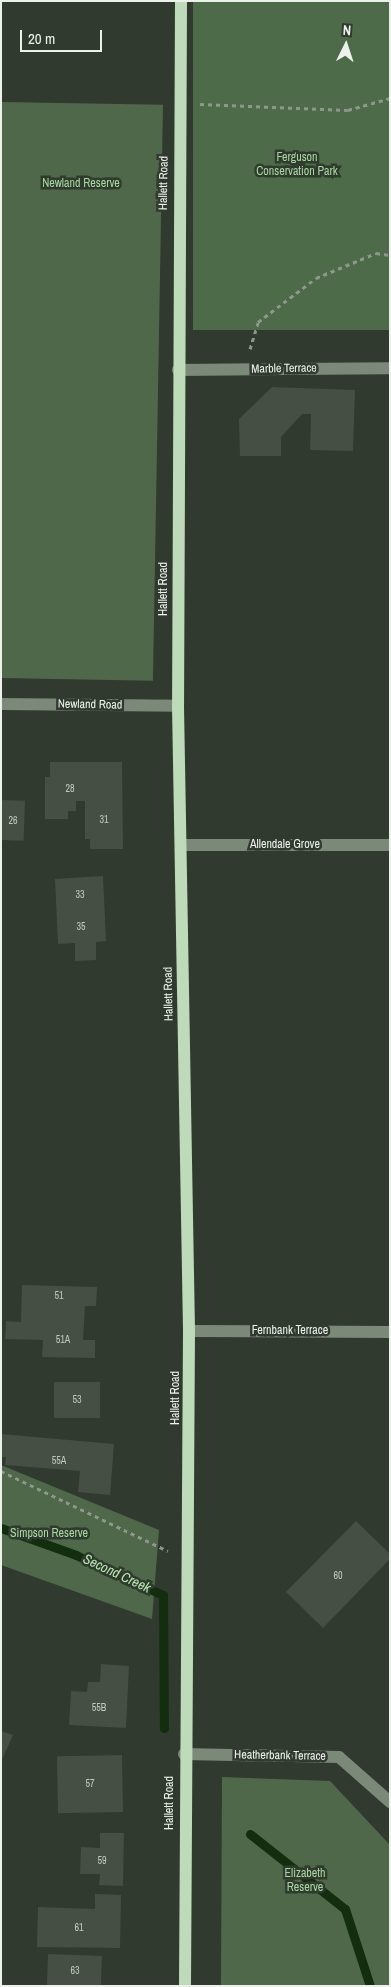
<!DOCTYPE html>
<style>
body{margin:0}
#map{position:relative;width:391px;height:1987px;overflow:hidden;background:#303a2f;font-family:"Archivo Narrow",sans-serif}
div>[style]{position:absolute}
.green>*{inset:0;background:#4f684a;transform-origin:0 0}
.forest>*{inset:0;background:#4d6b48;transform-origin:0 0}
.stream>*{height:9px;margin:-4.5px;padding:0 4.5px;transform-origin:4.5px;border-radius:4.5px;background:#122e0e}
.building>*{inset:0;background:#454f43;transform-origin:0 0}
.path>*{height:3px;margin-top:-1.5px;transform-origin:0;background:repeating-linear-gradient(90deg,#8e968d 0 4px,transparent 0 8px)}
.minor>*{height:12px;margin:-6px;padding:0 6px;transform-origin:6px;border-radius:6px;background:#7b8978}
.major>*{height:12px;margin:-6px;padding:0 6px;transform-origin:6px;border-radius:6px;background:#bedbb9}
span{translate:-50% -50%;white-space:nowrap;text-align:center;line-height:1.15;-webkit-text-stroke:5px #303a2f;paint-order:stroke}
.number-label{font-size:10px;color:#c2c9c1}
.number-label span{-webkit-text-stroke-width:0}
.park-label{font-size:12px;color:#a6d89e}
.street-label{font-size:12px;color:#ecf2eb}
.water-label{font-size:14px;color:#b6e9ae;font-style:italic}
.frame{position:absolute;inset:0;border:2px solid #ecf2eb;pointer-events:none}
.north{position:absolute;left:321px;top:20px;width:50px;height:50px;-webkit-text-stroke:4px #303a2f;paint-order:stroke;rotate:4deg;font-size:14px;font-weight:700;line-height:20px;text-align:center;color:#ecf2eb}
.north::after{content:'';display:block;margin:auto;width:18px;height:22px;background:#ecf2eb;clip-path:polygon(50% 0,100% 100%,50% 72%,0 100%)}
.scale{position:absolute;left:20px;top:30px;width:82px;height:22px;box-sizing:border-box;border:2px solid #ecf2eb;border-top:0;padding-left:6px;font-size:15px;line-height:18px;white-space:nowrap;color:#ecf2eb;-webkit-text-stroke:4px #303a2f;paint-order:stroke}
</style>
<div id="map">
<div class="green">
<div style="left:1px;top:102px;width:162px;height:576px;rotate:1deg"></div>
<div style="clip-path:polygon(1px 1465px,159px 1530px,152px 1619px,1px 1565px)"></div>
<div style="clip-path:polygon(222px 1777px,330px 1781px,390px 1845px,390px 1986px,221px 1986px)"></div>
</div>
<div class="forest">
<div style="left:193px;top:1px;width:197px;height:329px"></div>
</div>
<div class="stream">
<div style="left:1px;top:1528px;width:80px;rotate:19.8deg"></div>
<div style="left:76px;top:1555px;width:96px;rotate:24.7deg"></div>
<div style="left:163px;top:1595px;width:133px;rotate:89.6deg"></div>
<div style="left:250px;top:1834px;width:121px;rotate:38.3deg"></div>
<div style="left:345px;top:1909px;width:81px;rotate:72deg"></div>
</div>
<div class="building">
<div style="clip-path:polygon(272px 387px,355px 390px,353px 451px,310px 450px,311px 414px,302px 414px,281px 437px,281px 456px,240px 456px,239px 419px)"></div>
<div style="clip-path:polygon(50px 762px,122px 762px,123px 849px,90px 849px,90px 839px,85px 839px,85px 801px,76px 801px,76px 811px,68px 811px,68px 819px,45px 819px,45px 777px,50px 777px)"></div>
<div style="left:1px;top:800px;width:24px;height:40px;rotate:2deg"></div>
<div style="clip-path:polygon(103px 876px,106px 941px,96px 942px,96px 960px,75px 961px,75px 943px,58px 944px,55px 879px)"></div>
<div style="clip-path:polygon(22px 1285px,97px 1287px,96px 1306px,85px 1306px,83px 1340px,95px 1340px,95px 1358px,42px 1357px,43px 1340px,5px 1339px,6px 1321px,21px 1322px)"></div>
<div style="left:54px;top:1382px;width:46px;height:36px"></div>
<div style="clip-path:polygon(1px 1434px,114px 1444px,110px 1495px,78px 1492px,80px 1471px,5px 1465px,6px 1457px,1px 1457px)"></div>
<div style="clip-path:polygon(356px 1521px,390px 1554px,390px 1559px,323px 1628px,286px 1592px)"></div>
<div style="clip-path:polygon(101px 1664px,129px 1666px,126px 1728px,69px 1725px,71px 1691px,87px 1692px,88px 1682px,100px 1682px)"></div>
<div style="clip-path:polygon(1px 1731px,13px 1735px,1px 1762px)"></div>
<div style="left:122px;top:1755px;width:57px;height:65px;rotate:89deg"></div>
<div style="clip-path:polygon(100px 1833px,124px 1833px,123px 1886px,99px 1885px,100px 1874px,80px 1874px,81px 1847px,100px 1848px)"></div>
<div style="clip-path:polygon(95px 1894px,121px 1895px,120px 1948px,37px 1947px,38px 1907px,95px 1909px)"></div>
<div style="left:48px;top:1954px;width:54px;height:32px;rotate:2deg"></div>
</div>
<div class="path">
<div style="left:200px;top:104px;width:148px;rotate:2.3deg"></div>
<div style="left:348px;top:110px;width:44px;rotate:-15.9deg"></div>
<div style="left:250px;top:349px;width:28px;rotate:-73deg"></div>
<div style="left:258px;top:322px;width:73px;rotate:-37.2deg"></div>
<div style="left:316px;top:278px;width:65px;rotate:-22.6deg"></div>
<div style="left:376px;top:253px;width:14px;rotate:8deg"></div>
<div style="left:1px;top:1471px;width:185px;rotate:25.6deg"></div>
</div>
<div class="minor">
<div style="left:178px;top:370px;width:212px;rotate:-0.5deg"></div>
<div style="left:1px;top:704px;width:177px;rotate:0.6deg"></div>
<div style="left:181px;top:845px;width:209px"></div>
<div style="left:189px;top:1331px;width:201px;rotate:0.3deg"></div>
<div style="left:184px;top:1754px;width:155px;rotate:1.1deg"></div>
<div style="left:339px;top:1757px;width:68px;rotate:41.4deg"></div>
</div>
<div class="major">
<div style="left:181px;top:1px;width:705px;rotate:90.24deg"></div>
<div style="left:178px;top:706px;width:625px;rotate:88.99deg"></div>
<div style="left:189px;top:1331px;width:655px;rotate:90.35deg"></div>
</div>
<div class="number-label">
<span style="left:70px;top:789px">28</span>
<span style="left:104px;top:820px">31</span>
<span style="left:13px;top:821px">26</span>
<span style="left:80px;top:895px">33</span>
<span style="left:81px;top:927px">35</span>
<span style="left:59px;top:1296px">51</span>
<span style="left:63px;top:1340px">51A</span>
<span style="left:77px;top:1400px">53</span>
<span style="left:59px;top:1461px">55A</span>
<span style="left:338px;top:1576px">60</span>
<span style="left:99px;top:1708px">55B</span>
<span style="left:90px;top:1784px">57</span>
<span style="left:102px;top:1861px">59</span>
<span style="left:79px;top:1928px">61</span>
<span style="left:75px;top:1971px">63</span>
</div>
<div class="park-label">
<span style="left:297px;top:165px">Ferguson<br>Conservation Park</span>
<span style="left:81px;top:184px">Newland Reserve</span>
<span style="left:49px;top:1534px">Simpson Reserve</span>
<span style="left:305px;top:1881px">Elizabeth<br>Reserve</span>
</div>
<div class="street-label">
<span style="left:164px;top:183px;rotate:-89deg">Hallett Road</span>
<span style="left:284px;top:369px;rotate:-1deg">Marble Terrace</span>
<span style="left:164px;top:589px;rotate:-90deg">Hallett Road</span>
<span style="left:90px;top:705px;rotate:1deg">Newland Road</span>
<span style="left:285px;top:845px">Allendale Grove</span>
<span style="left:169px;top:994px;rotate:-91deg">Hallett Road</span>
<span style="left:290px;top:1331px">Fernbank Terrace</span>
<span style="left:176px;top:1398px;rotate:-90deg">Hallett Road</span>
<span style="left:280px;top:1756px;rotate:1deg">Heatherbank Terrace</span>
<span style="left:170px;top:1803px;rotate:-90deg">Hallett Road</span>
</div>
<div class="water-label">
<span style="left:117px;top:1573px;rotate:25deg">Second Creek</span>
</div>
<div class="frame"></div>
<div class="north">N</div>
<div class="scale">20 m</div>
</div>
